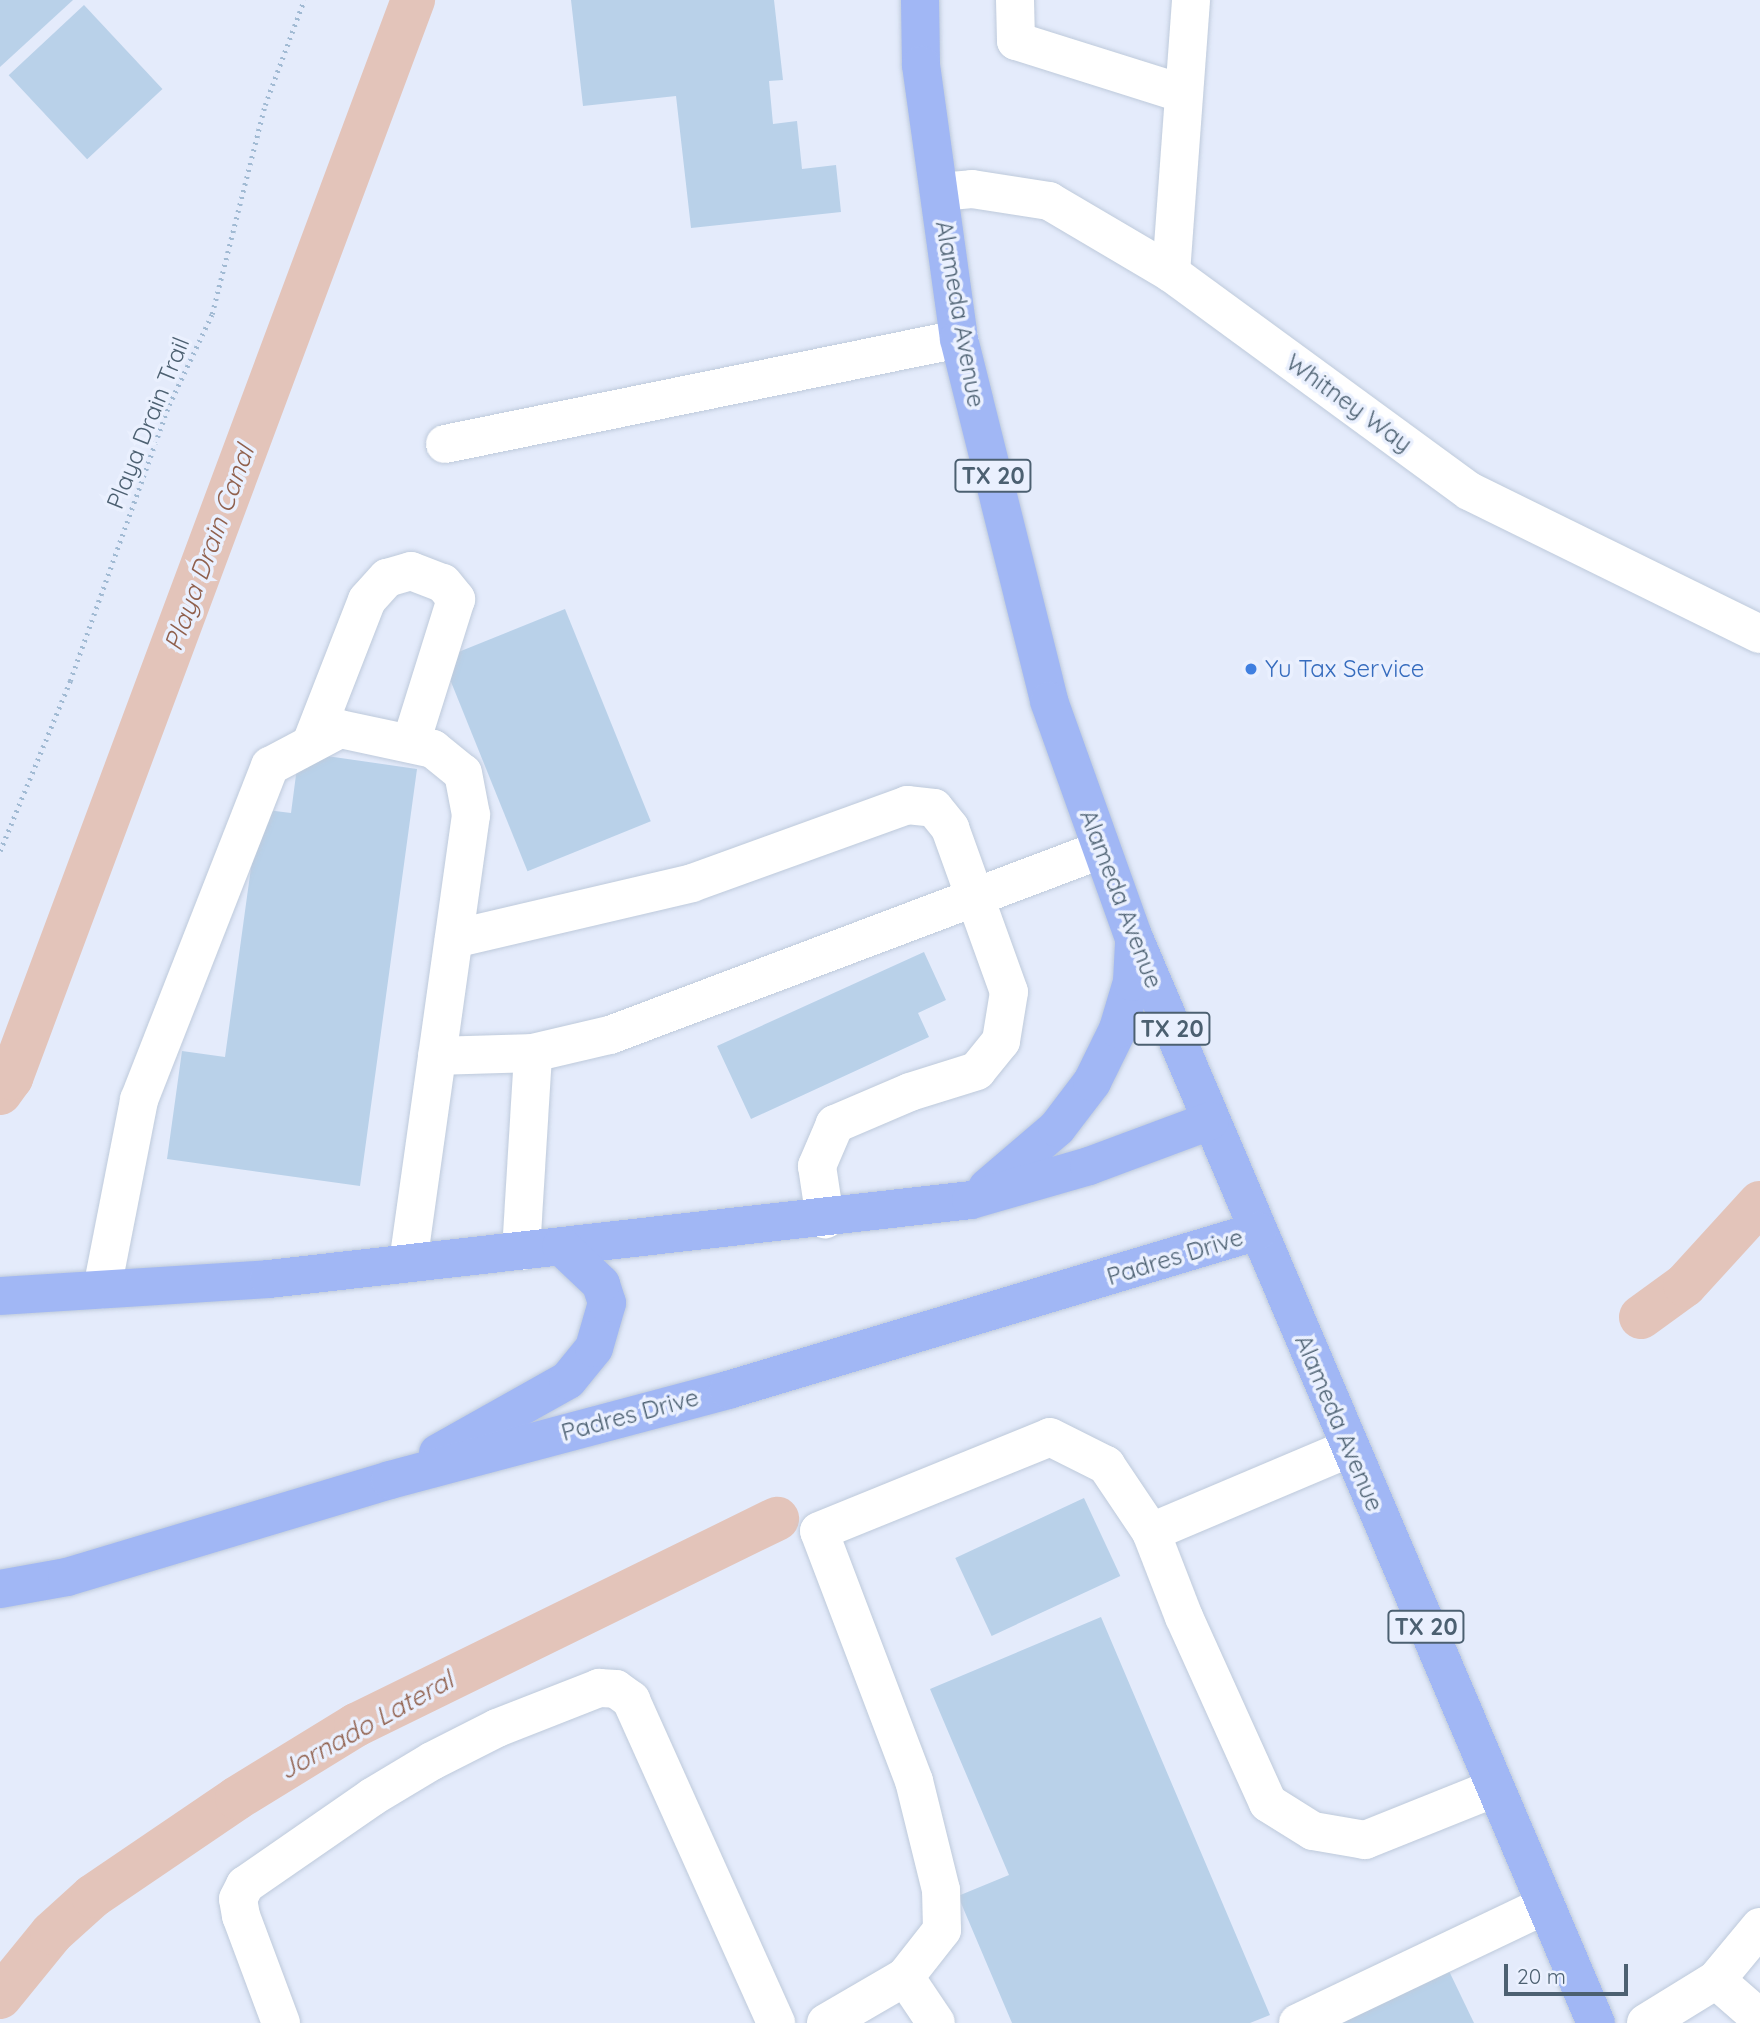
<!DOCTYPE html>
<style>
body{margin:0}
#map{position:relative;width:1760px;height:2023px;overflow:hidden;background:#e4ebfb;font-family:Quicksand,sans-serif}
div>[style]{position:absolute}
.canal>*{height:44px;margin:-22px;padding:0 22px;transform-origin:22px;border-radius:22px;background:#e3c4ba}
.building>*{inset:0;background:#b9d1e9;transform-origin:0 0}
.path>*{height:4.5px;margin-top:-2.25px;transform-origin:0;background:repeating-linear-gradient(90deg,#a1bad3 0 2px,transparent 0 7px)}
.roads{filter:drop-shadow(0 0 2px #becadb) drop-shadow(0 0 2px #becadb)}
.minor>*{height:38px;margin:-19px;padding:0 19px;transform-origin:19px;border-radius:19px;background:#fff}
.major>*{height:38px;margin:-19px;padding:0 19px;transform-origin:19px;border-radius:19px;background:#a1b7f5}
.dots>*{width:19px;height:19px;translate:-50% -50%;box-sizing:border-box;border:4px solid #eaf0fe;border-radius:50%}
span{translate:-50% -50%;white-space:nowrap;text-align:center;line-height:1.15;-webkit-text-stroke:7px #eaf0fe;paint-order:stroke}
.shield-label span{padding:2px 5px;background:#eaf0fe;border:2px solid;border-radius:5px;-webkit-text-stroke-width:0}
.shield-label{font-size:23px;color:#4c6071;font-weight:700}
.street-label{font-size:24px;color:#4c6071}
.shop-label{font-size:24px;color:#366cbe}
.left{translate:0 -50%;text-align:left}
.water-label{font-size:26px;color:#90604d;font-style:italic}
.scale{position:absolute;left:1504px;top:1964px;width:124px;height:32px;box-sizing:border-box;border:4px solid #4c6071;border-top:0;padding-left:9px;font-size:21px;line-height:24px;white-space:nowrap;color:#4c6071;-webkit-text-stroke:5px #eaf0fe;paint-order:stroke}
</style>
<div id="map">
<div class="canal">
<div style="left:0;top:1093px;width:19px;rotate:-54deg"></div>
<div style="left:11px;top:1078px;width:1151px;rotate:-69.55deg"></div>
<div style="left:1641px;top:1317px;width:54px;rotate:-36deg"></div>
<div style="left:1685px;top:1285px;width:111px;rotate:-47.6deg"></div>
<div style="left:0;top:1997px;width:82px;rotate:-50.9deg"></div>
<div style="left:52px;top:1933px;width:55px;rotate:-42.1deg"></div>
<div style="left:93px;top:1896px;width:174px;rotate:-34.2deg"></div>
<div style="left:237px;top:1798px;width:140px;rotate:-31.5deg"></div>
<div style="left:356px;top:1725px;width:469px;rotate:-26.1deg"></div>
</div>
<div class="building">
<div style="clip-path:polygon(0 0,73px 0,0 67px)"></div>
<div style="clip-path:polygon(571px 0,774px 0,783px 80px,769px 81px,773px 124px,797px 121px,802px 169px,836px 165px,841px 212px,691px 228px,676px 96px,583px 106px)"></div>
<div style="left:84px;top:5px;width:115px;height:103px;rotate:47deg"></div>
<div style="left:565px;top:609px;width:229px;height:133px;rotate:68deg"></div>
<div style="clip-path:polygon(299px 752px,417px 769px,360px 1186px,167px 1159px,182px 1051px,225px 1057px,259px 809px,291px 813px)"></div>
<div style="clip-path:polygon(924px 952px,946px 1000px,918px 1013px,929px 1037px,751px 1119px,717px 1046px)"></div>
<div style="left:1084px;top:1498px;width:86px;height:142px;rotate:65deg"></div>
<div style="clip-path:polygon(1101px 1617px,1270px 2015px,1250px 2023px,1012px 2023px,958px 1896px,1009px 1875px,930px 1689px)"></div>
<div style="clip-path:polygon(1449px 1971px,1474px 2023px,1340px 2023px)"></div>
</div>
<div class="path">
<div style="left:0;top:851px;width:184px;rotate:-67.6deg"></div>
<div style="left:70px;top:681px;width:293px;rotate:-70.3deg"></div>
<div style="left:169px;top:405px;width:101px;rotate:-64.7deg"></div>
<div style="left:212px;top:314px;width:216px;rotate:-75.8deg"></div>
<div style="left:265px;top:105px;width:112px;rotate:-69.6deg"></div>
</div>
<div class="roads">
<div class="minor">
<div style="left:1015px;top:0;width:41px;rotate:88.6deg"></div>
<div style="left:1016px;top:41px;width:176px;rotate:17.5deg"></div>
<div style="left:939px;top:192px;width:33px;rotate:-5deg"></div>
<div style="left:972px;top:189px;width:78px;rotate:8.9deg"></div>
<div style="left:1049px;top:201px;width:142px;rotate:30.5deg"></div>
<div style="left:1171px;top:273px;width:369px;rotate:36.2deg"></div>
<div style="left:1469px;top:491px;width:324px;rotate:26.2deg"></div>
<div style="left:1171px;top:273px;width:274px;rotate:-85.8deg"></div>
<div style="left:445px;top:444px;width:525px;rotate:-11.55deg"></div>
<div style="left:312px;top:741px;width:151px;rotate:-68.7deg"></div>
<div style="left:367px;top:600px;width:30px;rotate:-48deg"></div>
<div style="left:387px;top:578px;width:25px;rotate:-16deg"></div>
<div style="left:411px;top:571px;width:34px;rotate:21deg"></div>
<div style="left:443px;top:583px;width:21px;rotate:51deg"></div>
<div style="left:456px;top:599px;width:151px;rotate:107.4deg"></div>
<div style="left:454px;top:939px;width:244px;rotate:-13.2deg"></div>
<div style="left:692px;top:883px;width:229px;rotate:-19.9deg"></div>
<div style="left:907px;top:805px;width:27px;rotate:6deg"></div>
<div style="left:934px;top:808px;width:26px;rotate:51deg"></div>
<div style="left:950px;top:828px;width:174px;rotate:70.2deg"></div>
<div style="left:1009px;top:992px;width:50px;rotate:99.3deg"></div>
<div style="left:1001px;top:1041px;width:38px;rotate:129deg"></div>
<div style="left:977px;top:1071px;width:70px;rotate:162.6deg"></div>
<div style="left:910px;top:1092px;width:82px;rotate:156.9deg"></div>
<div style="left:835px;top:1124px;width:46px;rotate:113.2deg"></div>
<div style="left:817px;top:1166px;width:54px;rotate:81.4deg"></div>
<div style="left:437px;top:1056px;width:96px;rotate:-1.8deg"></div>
<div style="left:521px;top:1251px;width:198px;rotate:-86.5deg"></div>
<div style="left:533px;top:1053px;width:79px;rotate:-13.2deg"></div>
<div style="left:610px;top:1035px;width:524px;rotate:-20.68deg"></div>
<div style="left:102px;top:1289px;width:193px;rotate:-78.9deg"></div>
<div style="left:139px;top:1100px;width:359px;rotate:-68.6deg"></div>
<div style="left:270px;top:766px;width:79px;rotate:-27.9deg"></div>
<div style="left:340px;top:729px;width:95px;rotate:12.1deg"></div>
<div style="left:433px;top:749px;width:38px;rotate:39deg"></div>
<div style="left:463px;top:773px;width:43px;rotate:79.2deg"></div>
<div style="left:471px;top:815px;width:452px;rotate:98deg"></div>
<div style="left:1350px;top:1448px;width:216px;rotate:157.1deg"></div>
<div style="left:1151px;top:1532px;width:91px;rotate:68.8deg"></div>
<div style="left:1184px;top:1617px;width:204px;rotate:65.7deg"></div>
<div style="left:1268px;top:1803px;width:53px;rotate:31.9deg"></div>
<div style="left:1313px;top:1831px;width:53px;rotate:9.8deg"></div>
<div style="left:1365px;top:1840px;width:140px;rotate:-21.8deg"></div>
<div style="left:905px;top:1977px;width:55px;rotate:56deg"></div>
<div style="left:1716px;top:1980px;width:52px;rotate:41.1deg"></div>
<div style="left:281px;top:2023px;width:114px;rotate:-110.5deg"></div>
<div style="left:241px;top:1916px;width:17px;rotate:-100deg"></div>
<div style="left:238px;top:1899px;width:16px;rotate:-63deg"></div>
<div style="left:245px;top:1885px;width:155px;rotate:-34.7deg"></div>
<div style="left:372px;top:1797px;width:70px;rotate:-31deg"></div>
<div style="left:432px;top:1761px;width:73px;rotate:-26.9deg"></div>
<div style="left:497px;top:1728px;width:110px;rotate:-21.4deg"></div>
<div style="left:599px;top:1688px;width:17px;rotate:3deg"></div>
<div style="left:616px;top:1689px;width:19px;rotate:36deg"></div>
<div style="left:631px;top:1700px;width:354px;rotate:65.8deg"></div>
<div style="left:826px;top:2023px;width:91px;rotate:-30.2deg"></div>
<div style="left:905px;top:1977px;width:60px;rotate:-51.8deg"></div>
<div style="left:942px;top:1930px;width:40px;rotate:-91.4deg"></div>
<div style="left:941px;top:1890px;width:112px;rotate:-103.9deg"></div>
<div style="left:914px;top:1781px;width:267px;rotate:-110.8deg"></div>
<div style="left:819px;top:1531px;width:249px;rotate:-22.1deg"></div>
<div style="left:1050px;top:1437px;width:63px;rotate:26.6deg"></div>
<div style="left:1106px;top:1465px;width:81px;rotate:56.1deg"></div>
<div style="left:1298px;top:2023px;width:274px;rotate:-25.5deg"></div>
<div style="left:1646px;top:2023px;width:82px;rotate:-31.6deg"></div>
<div style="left:1716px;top:1980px;width:69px;rotate:-50.3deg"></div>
</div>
<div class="major">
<div style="left:920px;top:0;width:65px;rotate:89.1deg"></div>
<div style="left:921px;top:65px;width:277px;rotate:82.1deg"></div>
<div style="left:959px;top:339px;width:373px;rotate:76deg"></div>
<div style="left:1049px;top:701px;width:252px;rotate:70.3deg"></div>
<div style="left:1134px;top:938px;width:1179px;rotate:66.94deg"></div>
<div style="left:987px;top:1188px;width:92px;rotate:-40.6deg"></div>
<div style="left:1057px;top:1128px;width:58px;rotate:-52.7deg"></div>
<div style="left:1092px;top:1082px;width:59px;rotate:-63.9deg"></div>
<div style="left:1118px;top:1029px;width:49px;rotate:-73.4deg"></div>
<div style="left:1132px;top:982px;width:38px;rotate:-87deg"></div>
<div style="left:0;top:1296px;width:270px;rotate:-3.6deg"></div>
<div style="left:269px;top:1279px;width:706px;rotate:-6.42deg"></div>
<div style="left:971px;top:1200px;width:123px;rotate:-16.1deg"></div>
<div style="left:1089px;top:1166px;width:129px;rotate:-20.4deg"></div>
<div style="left:438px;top:1453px;width:149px;rotate:-29.3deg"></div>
<div style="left:568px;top:1380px;width:41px;rotate:-50.9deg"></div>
<div style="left:594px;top:1348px;width:47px;rotate:-73.9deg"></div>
<div style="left:607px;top:1303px;width:20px;rotate:-108deg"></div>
<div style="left:601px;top:1284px;width:55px;rotate:-136.5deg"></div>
<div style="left:0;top:1589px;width:68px;rotate:-10.2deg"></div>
<div style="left:67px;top:1577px;width:337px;rotate:-16.7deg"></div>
<div style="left:390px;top:1480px;width:350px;rotate:-14.9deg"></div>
<div style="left:728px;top:1390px;width:553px;rotate:-16.7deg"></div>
</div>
</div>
<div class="dots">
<div style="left:1251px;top:669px;background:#3f7fe0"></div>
</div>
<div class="shield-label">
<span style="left:993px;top:476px">TX 20</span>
<span style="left:1172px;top:1029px">TX 20</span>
<span style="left:1426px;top:1627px">TX 20</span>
</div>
<div class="street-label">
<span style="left:960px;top:314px;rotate:80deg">Alameda Avenue</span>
<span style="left:1349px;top:403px;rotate:36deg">Whitney Way</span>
<span style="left:148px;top:423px;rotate:-68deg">Playa Drain Trail</span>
<span style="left:1121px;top:899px;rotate:69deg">Alameda Avenue</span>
<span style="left:1175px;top:1257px;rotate:-17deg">Padres Drive</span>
<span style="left:630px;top:1415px;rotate:-15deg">Padres Drive</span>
<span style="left:1339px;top:1423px;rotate:67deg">Alameda Avenue</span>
</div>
<div class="shop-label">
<span class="left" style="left:1265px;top:669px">Yu Tax Service</span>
</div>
<div class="water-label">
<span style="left:209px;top:548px;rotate:-70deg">Playa Drain Canal</span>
<span style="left:366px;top:1725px;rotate:-29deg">Jornado Lateral</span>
</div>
<div class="scale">20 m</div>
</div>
